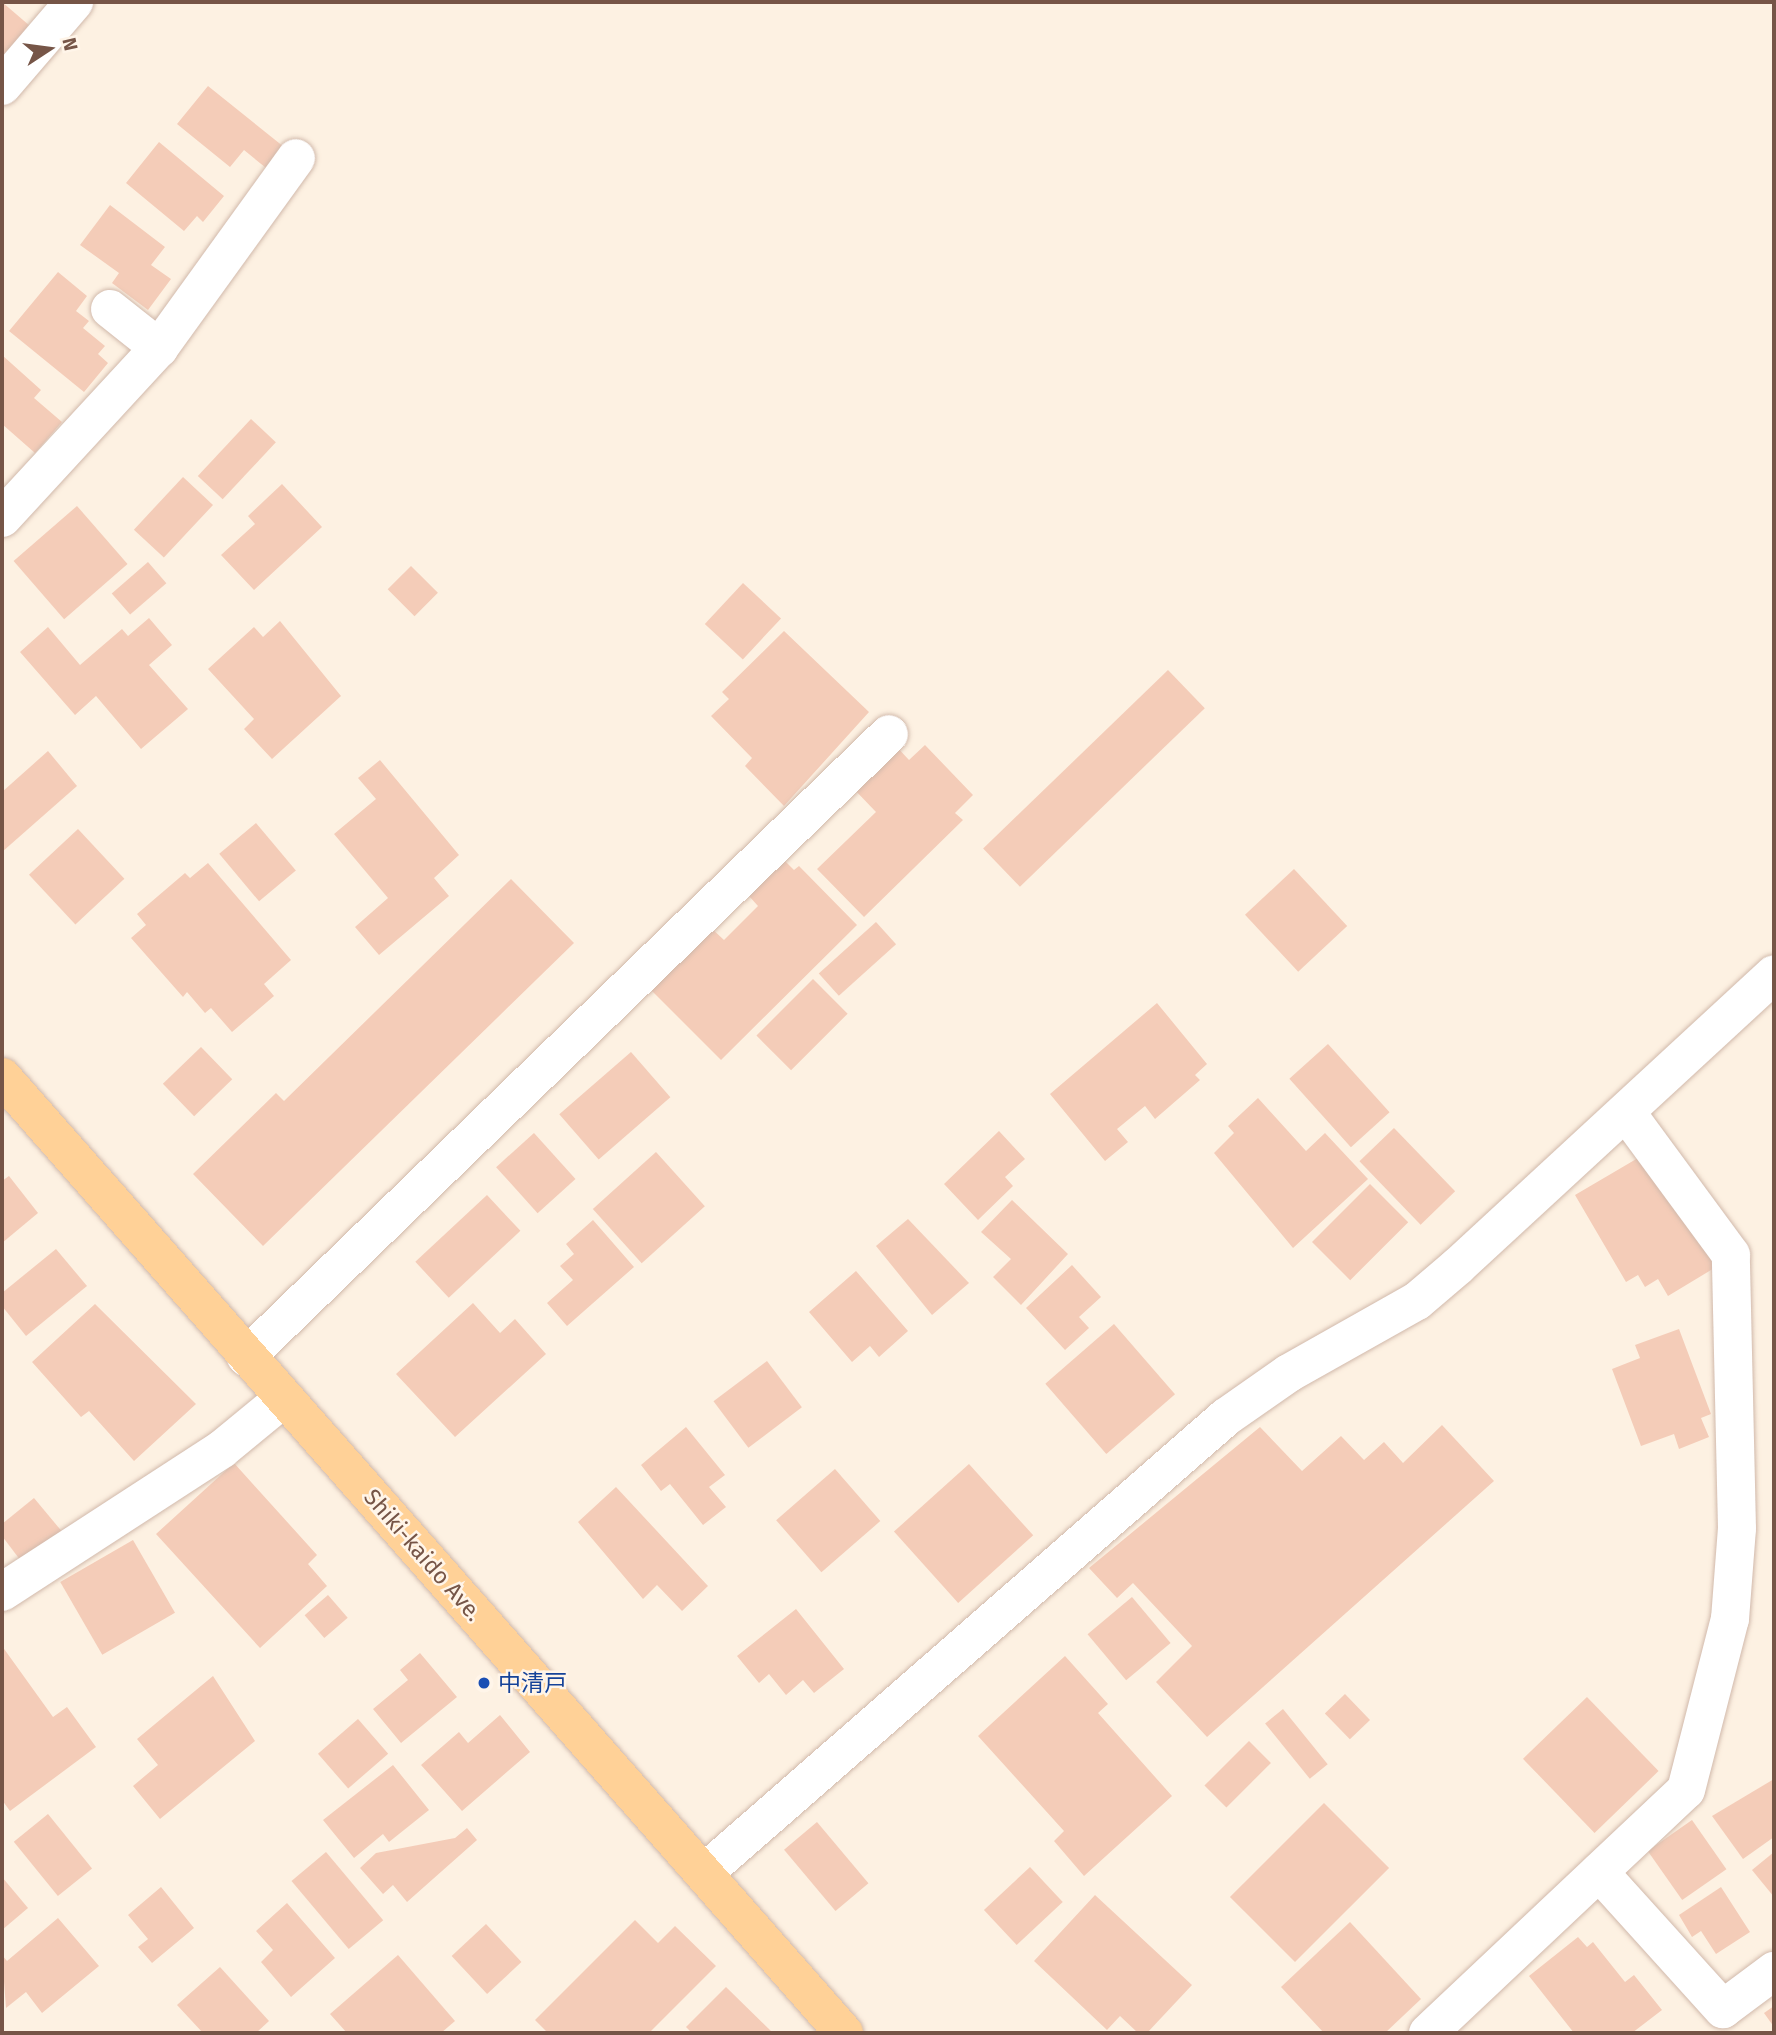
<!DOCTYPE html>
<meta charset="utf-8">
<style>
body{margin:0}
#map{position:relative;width:1776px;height:2035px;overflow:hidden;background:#fdf1e2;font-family:"Fira Sans","Noto Sans JP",sans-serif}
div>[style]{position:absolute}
.building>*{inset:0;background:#f4ccb8;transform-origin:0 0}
.roads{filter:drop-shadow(0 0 2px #d1b9ab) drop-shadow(0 0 2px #d1b9ab)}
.minor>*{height:38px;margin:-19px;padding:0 19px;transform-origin:19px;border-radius:19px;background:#fff}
.major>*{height:38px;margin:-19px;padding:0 19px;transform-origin:19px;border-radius:19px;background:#ffd197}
.dots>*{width:19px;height:19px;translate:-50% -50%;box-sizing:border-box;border:4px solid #fff5e9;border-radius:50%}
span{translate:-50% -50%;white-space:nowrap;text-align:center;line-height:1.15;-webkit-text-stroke:5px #fff5e9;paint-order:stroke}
.street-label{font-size:23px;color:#765547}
.transit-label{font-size:23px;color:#164399}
.left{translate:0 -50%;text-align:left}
.frame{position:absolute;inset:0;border:4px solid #765547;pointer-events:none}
.north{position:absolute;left:14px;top:14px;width:70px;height:70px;-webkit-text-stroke:5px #fff5e9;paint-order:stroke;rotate:77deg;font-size:19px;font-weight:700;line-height:28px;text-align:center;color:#765547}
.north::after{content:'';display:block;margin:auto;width:24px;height:32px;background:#765547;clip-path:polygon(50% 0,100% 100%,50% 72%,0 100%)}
</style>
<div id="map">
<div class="building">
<div style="clip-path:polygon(2px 2px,30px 26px,2px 60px)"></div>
<div style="clip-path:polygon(208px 86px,289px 151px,271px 172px,244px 150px,230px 167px,177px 124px)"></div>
<div style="clip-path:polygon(159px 142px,224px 196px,203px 222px,197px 216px,184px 231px,126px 183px)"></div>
<div style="clip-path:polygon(110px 205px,165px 247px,151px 265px,171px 279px,148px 310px,112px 283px,119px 273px,80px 245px)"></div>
<div style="clip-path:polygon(58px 272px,87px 296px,76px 311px,89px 321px,83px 328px,105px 346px,98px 354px,108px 363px,84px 392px,9px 331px)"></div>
<div style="clip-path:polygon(2px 355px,41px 390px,34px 398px,62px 422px,35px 453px,2px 424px)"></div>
<div style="left:251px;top:419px;width:34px;height:78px;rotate:43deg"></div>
<div style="left:183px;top:477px;width:41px;height:72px;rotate:43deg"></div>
<div style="clip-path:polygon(282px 484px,322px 527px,254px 590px,221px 555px,255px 524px,248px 516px)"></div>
<div style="left:77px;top:506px;width:77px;height:84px;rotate:49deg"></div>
<div style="left:148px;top:562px;width:28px;height:48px;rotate:49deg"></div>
<div style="left:411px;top:566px;width:38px;height:33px;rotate:45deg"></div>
<div style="left:743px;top:583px;width:52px;height:56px;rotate:43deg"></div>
<div style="clip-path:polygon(149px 618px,172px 645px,149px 665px,188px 709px,141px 749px,96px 696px,75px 715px,20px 652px,48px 627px,80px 665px,122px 629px,128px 636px)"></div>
<div style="clip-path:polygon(280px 621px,341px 696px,272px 759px,244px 729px,254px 719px,208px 669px,254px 627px,263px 637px)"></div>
<div style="clip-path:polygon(784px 631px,869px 712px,784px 806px,745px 766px,752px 758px,711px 716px,729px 699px,722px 692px)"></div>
<div style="left:1168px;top:670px;width:53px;height:257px;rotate:46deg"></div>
<div style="clip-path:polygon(895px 745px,909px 760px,925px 745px,973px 795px,955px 813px,963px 820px,864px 917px,817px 869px,876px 812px,852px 787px)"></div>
<div style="clip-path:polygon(48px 751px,77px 786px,2px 852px,2px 792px)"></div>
<div style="clip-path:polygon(380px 760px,459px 855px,434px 878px,449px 896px,379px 955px,355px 927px,388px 898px,334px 834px,376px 799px,358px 778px)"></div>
<div style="left:256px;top:823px;width:62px;height:48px;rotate:50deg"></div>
<div style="left:78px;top:829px;width:68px;height:67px;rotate:47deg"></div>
<div style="clip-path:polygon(785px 861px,794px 870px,799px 866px,857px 925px,721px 1060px,648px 987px,709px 926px,724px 940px,758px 906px,749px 896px)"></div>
<div style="clip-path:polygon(208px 863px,291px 960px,264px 984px,274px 996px,232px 1032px,211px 1008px,205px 1013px,187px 992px,183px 997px,131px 938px,146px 925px,137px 914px,185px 873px,190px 878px)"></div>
<div style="left:1294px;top:869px;width:78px;height:67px;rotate:47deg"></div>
<div style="clip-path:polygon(511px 879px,574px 943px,263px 1246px,193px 1174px,276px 1093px,284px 1101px)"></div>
<div style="left:876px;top:922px;width:30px;height:77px;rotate:48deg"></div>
<div style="left:813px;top:979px;width:49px;height:80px;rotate:45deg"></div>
<div style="clip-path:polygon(1157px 1003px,1207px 1064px,1195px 1075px,1200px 1080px,1155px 1119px,1145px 1106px,1117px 1129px,1128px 1142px,1105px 1161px,1050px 1094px)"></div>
<div style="left:1328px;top:1044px;width:92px;height:52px;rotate:48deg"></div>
<div style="left:201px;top:1047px;width:45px;height:53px;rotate:46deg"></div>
<div style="left:631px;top:1052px;width:60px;height:95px;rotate:49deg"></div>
<div style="clip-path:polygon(1258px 1098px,1306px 1151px,1325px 1133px,1368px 1179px,1293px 1248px,1214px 1153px,1234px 1133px,1228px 1126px)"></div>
<div style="left:1394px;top:1128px;width:88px;height:48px;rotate:46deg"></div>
<div style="clip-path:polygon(999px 1131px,1025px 1159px,1005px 1177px,1013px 1186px,978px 1220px,944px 1184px)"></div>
<div style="left:534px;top:1133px;width:62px;height:51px;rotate:48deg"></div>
<div style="left:656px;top:1152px;width:73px;height:85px;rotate:48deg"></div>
<div style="clip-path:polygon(1638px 1158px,1721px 1264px,1668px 1296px,1658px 1279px,1645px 1287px,1638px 1275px,1626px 1282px,1575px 1195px)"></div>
<div style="clip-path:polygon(9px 1176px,38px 1213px,2px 1243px,2px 1181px)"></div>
<div style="left:1370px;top:1184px;width:54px;height:82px;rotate:45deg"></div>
<div style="left:487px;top:1195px;width:49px;height:98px;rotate:47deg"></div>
<div style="clip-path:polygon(1012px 1200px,1068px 1254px,1021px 1305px,993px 1277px,1011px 1259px,981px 1232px)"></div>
<div style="clip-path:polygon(908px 1219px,969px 1283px,932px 1315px,876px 1246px)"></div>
<div style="clip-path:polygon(593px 1220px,634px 1267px,567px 1326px,547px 1303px,573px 1280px,560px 1266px,574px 1254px,566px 1244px)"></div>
<div style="clip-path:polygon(56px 1249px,87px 1286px,26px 1336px,2px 1306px,2px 1293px)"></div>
<div style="clip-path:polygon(1072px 1265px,1101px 1297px,1079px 1317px,1089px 1328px,1065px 1350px,1026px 1308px)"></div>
<div style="clip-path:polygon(856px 1271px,908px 1331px,879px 1357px,870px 1346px,852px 1362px,809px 1312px)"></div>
<div style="clip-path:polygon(473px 1303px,500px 1333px,515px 1319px,546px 1354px,455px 1437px,396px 1374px)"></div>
<div style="clip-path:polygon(95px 1304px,196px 1404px,134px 1461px,89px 1411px,81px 1417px,32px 1362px)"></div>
<div style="left:1114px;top:1324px;width:93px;height:91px;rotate:49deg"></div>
<div style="clip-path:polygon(1679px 1329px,1711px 1414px,1701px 1418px,1709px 1437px,1679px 1449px,1674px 1434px,1641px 1446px,1612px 1369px,1640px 1358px,1635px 1345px)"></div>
<div style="left:767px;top:1361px;width:58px;height:67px;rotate:53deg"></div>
<div style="clip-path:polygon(1442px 1425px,1494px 1481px,1207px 1737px,1156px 1682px,1192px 1646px,1133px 1583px,1117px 1598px,1089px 1568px,1260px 1427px,1302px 1471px,1341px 1436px,1364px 1460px,1384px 1442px,1403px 1463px)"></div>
<div style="clip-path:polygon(686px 1427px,725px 1475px,709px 1487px,726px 1507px,703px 1525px,670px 1484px,661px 1491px,641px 1465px)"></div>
<div style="clip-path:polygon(234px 1463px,317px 1555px,308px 1564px,327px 1586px,260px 1648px,156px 1534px)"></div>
<div style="left:969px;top:1464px;width:96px;height:101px;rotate:48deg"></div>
<div style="left:835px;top:1469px;width:69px;height:78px;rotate:49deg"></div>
<div style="clip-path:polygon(616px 1487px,708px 1586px,682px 1611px,657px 1585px,643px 1599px,578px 1522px)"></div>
<div style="clip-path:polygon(34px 1498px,64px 1534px,24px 1565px,2px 1536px,2px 1524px)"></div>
<div style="left:133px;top:1540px;width:84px;height:84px;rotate:60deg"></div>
<div style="left:328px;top:1595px;width:30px;height:31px;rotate:49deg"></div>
<div style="left:1132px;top:1597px;width:60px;height:58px;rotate:50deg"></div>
<div style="clip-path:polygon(796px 1609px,844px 1669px,814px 1693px,803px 1680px,786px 1695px,769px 1674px,759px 1683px,737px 1656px)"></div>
<div style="clip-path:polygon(2px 1646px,53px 1717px,67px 1707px,96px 1747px,10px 1811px,2px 1800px)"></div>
<div style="clip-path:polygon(420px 1653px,457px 1697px,401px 1743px,373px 1709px,408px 1680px,400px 1670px)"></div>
<div style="clip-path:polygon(1065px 1656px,1108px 1704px,1098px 1713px,1172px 1796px,1084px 1876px,1054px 1841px,1064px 1831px,978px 1736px)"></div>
<div style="clip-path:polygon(213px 1676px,255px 1741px,160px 1819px,133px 1786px,158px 1765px,137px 1739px)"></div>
<div style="left:1345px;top:1694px;width:36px;height:28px;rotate:46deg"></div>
<div style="left:1587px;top:1697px;width:103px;height:89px;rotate:46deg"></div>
<div style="left:1283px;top:1709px;width:71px;height:23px;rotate:51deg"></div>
<div style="clip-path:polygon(500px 1715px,530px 1752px,462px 1811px,421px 1765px,459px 1732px,468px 1743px)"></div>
<div style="left:358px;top:1719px;width:46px;height:53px;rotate:49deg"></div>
<div style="left:1249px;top:1741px;width:31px;height:63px;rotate:45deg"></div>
<div style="clip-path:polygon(393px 1765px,429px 1810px,389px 1842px,383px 1834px,354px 1858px,323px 1820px)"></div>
<div style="clip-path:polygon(1774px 1779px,1774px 1837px,1743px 1859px,1712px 1816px)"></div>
<div style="left:1324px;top:1803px;width:92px;height:133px;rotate:45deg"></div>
<div style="left:48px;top:1814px;width:70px;height:44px;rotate:51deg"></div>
<div style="left:1692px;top:1820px;width:60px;height:54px;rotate:55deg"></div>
<div style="left:817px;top:1822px;width:80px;height:43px;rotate:50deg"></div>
<div style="clip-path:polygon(467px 1828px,477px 1840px,407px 1902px,393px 1885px,383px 1894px,360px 1868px,376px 1853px,455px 1838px)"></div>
<div style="left:326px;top:1852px;width:89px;height:45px;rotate:50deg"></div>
<div style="clip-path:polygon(1774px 1852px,1774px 1897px,1752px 1870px)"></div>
<div style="left:1030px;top:1867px;width:48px;height:63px;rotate:47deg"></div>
<div style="clip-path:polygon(2px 1877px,28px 1908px,2px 1930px)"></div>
<div style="clip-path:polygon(161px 1887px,194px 1928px,152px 1963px,138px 1947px,148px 1939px,128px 1915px)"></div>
<div style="clip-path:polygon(1721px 1887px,1750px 1932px,1716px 1954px,1701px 1931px,1692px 1937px,1679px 1915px)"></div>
<div style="clip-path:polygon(1095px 1895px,1192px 1985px,1147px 2033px,1138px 2033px,1120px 2016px,1107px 2030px,1034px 1961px)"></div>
<div style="clip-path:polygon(287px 1903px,335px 1958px,291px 1997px,261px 1962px,273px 1950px,256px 1931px)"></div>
<div style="clip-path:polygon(58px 1918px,99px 1966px,42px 2013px,26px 1992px,6px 2008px,2px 1955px,7px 1961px)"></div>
<div style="clip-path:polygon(635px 1920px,658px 1943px,675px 1926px,716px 1966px,649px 2033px,548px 2033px,535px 2020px)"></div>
<div style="clip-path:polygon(1350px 1922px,1421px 1999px,1385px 2033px,1324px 2033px,1281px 1987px)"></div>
<div style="left:486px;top:1924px;width:52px;height:47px;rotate:47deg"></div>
<div style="clip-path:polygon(1578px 1937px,1587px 1947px,1593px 1942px,1625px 1982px,1634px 1975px,1662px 2010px,1632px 2033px,1574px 2033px,1529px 1976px)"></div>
<div style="clip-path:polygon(398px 1955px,455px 2021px,441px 2033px,347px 2033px,330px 2014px)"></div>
<div style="clip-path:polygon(220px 1967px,269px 2021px,256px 2033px,203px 2033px,177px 2005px)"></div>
<div style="clip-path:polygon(726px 1987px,773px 2033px,692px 2033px,686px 2027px)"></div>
<div style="clip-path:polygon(1774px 2006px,1774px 2027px,1764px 2013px)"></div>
</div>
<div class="roads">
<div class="minor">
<div style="left:2px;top:86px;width:111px;rotate:-49.4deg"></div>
<div style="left:110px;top:309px;width:63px;rotate:38.5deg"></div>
<div style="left:2px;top:518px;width:231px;rotate:-47.3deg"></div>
<div style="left:159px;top:348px;width:234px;rotate:-54.2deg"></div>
<div style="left:246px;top:1357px;width:895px;rotate:-44.09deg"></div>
<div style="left:2px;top:1592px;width:262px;rotate:-33deg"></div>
<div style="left:222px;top:1449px;width:80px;rotate:-39.4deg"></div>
<div style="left:1599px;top:1872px;width:185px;rotate:47.9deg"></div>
<div style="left:1723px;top:2009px;width:64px;rotate:-36.7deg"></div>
<div style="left:704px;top:1873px;width:693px;rotate:-41.14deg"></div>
<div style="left:1226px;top:1417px;width:77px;rotate:-34.9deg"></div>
<div style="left:1289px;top:1373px;width:147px;rotate:-29.4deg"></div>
<div style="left:1417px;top:1301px;width:54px;rotate:-40.5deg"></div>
<div style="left:1458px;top:1266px;width:430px;rotate:-42.7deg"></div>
<div style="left:1428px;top:2033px;width:354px;rotate:-43.3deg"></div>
<div style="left:1686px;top:1790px;width:177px;rotate:-75.6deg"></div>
<div style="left:1730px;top:1619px;width:90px;rotate:-85.6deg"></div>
<div style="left:1737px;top:1529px;width:274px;rotate:-91.3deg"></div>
<div style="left:1731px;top:1255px;width:177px;rotate:-126.3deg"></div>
</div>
<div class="major">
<div style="left:2px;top:1077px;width:1274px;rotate:48.63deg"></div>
</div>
</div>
<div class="dots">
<div style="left:484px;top:1683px;background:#1a4fb4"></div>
</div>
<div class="street-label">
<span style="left:423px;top:1555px;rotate:49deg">Shiki-kaido Ave.</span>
</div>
<div class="transit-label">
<span class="left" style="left:498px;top:1683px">中清戸</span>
</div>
<div class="frame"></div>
<div class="north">N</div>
</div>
